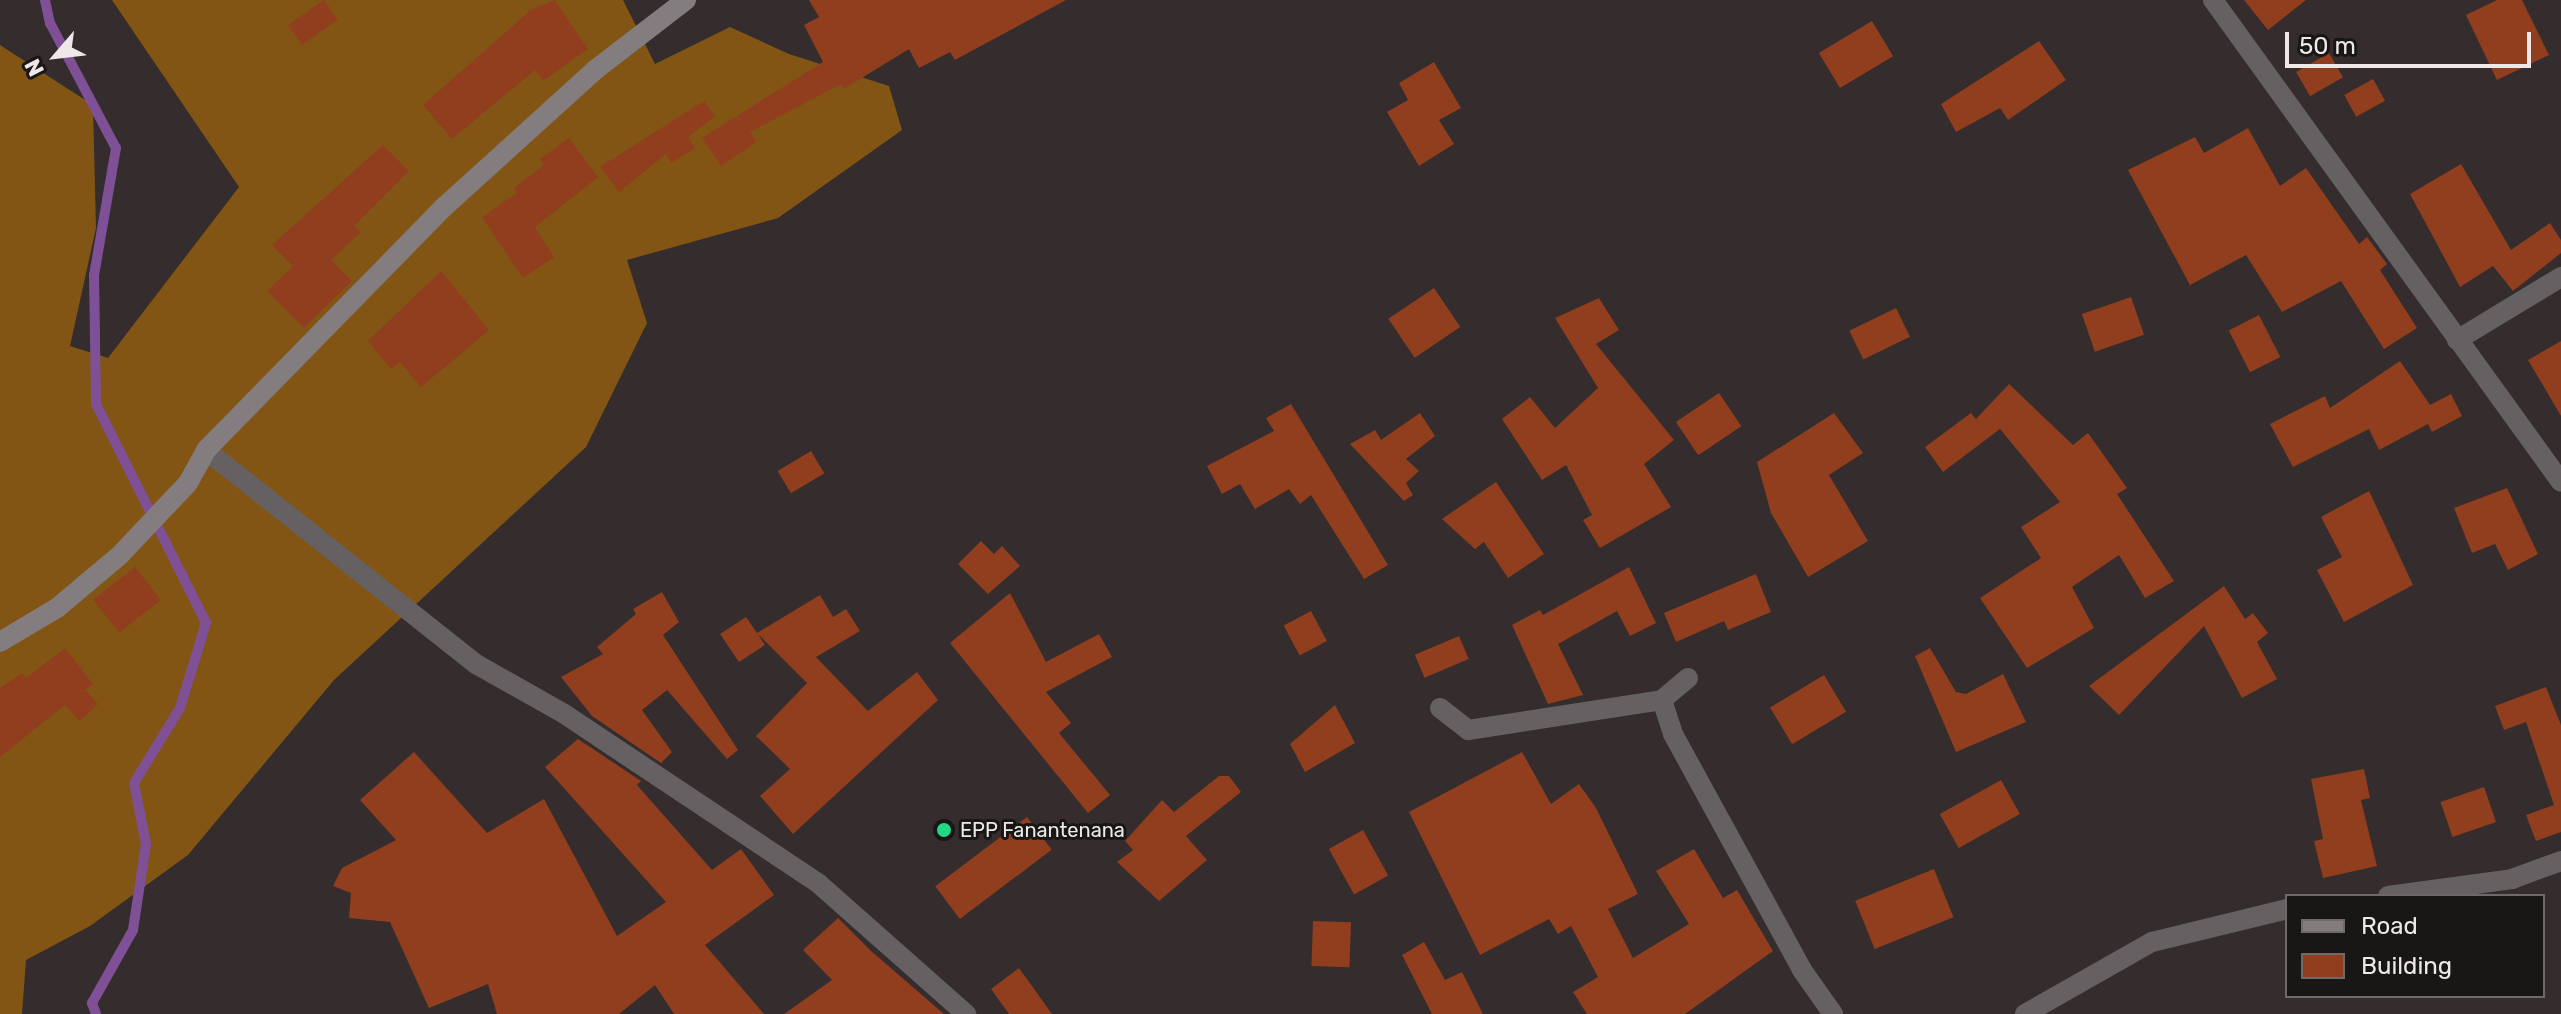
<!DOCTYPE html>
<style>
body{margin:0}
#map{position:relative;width:2561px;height:1014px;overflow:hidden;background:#342c2d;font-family:Rubik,sans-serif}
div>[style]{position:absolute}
.forest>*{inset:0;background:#825515}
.stream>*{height:10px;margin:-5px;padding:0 5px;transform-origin:5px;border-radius:5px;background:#805097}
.building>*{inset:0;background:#903e1d;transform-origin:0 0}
.street>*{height:20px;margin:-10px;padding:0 10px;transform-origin:10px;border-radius:10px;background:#656163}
.secondary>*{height:20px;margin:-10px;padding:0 10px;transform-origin:10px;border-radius:10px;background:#837d80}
.dots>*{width:22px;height:22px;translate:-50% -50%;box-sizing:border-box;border:4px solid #191616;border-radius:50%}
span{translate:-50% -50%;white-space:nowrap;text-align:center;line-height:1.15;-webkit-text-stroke:6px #191616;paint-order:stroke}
.poi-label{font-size:20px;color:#eee8e9}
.left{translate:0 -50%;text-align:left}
.legend{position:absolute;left:2285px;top:894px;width:260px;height:104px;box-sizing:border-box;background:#191616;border:2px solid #6e6a6a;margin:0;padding:10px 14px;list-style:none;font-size:24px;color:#eee8e9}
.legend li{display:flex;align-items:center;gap:16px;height:40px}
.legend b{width:40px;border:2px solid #6e6a6a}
.north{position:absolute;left:16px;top:16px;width:80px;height:80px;-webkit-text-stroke:6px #191616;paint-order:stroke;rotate:242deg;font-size:22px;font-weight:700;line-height:32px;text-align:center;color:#eee8e9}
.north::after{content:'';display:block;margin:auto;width:28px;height:36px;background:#eee8e9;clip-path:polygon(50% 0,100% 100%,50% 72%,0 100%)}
.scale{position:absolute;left:2285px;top:32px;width:246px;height:36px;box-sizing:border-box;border:4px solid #eee8e9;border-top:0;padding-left:10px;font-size:24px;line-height:28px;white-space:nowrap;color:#eee8e9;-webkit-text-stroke:6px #191616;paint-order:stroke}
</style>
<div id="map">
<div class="forest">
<div style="clip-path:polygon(112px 0,623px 0,655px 64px,730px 27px,789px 54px,889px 86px,902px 130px,778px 218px,627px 260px,647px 323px,586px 447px,334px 680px,188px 855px,90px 926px,26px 960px,22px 1014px,0 1014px,0 45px,93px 105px,96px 228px,70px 346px,108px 358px,239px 187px)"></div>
</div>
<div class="stream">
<div style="left:45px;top:0;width:24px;rotate:78deg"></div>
<div style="left:50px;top:23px;width:141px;rotate:62.2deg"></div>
<div style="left:116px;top:148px;width:129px;rotate:99.8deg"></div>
<div style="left:94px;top:275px;width:129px;rotate:89.1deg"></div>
<div style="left:96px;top:404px;width:245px;rotate:63.3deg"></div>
<div style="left:206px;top:623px;width:89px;rotate:107deg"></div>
<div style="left:180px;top:708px;width:88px;rotate:121.5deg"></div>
<div style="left:134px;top:783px;width:62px;rotate:78.9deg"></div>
<div style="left:146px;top:844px;width:87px;rotate:98.6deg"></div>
<div style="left:133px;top:930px;width:84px;rotate:119.3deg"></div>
<div style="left:92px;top:1003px;width:12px;rotate:70deg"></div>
</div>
<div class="building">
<div style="left:324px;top:0;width:24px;height:44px;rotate:55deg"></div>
<div style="clip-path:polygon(555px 0,588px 49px,543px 81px,535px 70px,452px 139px,423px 105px,531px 10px)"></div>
<div style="clip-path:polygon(809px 0,1066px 0,955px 60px,950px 52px,919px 68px,909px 49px,844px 89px,841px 84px,750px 132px,756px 142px,721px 166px,702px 138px,823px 62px,804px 25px,819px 17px)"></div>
<div style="clip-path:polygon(2244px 0,2306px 0,2268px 30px)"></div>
<div style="clip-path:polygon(2497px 0,2522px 0,2549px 55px,2497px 80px,2466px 15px)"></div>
<div style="left:1872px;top:21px;width:41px;height:62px;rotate:59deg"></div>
<div style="clip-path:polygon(2039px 41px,2066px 80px,2008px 120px,2000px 108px,1956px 132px,1941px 104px)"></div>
<div style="left:2329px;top:53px;width:28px;height:38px;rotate:60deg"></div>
<div style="clip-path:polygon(1434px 62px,1461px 108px,1439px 120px,1454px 144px,1419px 166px,1387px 112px,1408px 100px,1399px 83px)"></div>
<div style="left:2373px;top:79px;width:25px;height:33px;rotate:61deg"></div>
<div style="clip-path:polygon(704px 101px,715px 116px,688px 137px,695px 148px,671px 163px,666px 154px,619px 192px,600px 167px)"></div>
<div style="clip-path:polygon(2248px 128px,2280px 186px,2306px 168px,2359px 244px,2367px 237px,2387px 264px,2380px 270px,2417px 328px,2384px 349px,2341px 281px,2282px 312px,2246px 255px,2190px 285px,2128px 170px,2195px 137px,2204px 153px)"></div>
<div style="clip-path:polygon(569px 138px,598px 177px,535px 227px,554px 257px,523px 278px,482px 217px,517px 193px,514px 188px,544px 165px,540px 159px)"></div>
<div style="clip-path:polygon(383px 145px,409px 171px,354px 226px,361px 232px,331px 260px,352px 281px,304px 328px,267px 291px,293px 266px,272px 245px)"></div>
<div style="clip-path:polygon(2461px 164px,2511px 250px,2550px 223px,2561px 240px,2561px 253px,2513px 291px,2493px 266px,2460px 287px,2410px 194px)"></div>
<div style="clip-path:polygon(441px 271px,489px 330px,421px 387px,400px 362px,391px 369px,368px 341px)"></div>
<div style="left:1434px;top:288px;width:47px;height:55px;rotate:56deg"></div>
<div style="left:2131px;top:297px;width:40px;height:52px;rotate:71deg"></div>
<div style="clip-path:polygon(1599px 298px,1619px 330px,1596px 344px,1674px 440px,1644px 464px,1671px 507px,1600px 548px,1583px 520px,1592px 515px,1566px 465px,1542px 480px,1502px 419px,1530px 397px,1555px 428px,1598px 388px,1555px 318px)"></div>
<div style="left:1896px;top:308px;width:32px;height:52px;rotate:64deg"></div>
<div style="left:2259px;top:315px;width:47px;height:34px;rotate:63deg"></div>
<div style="clip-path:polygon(2561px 341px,2561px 416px,2528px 360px)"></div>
<div style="clip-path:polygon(2400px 361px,2430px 405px,2451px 394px,2462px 416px,2432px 432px,2428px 424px,2379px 450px,2369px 429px,2293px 467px,2270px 424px,2325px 396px,2330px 408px)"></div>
<div style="clip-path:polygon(2009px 384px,2073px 445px,2088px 433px,2127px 488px,2117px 494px,2174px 581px,2145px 598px,2119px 555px,2072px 587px,2094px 628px,2027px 668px,1980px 598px,2041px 558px,2021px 527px,2060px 502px,2000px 429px,1943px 472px,1925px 447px,1971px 413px,1976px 419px)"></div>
<div style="left:1719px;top:393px;width:40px;height:52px;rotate:56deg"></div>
<div style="clip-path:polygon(1291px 404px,1388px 565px,1364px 579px,1311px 495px,1300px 504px,1289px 489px,1255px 509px,1240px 484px,1222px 494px,1207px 466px,1274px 431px,1266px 418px)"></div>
<div style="clip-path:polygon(1420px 413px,1435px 436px,1406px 459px,1419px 471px,1406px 483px,1413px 495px,1404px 501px,1350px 444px,1375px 430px,1381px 440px)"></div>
<div style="clip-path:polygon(1834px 413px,1863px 453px,1829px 475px,1868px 541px,1808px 577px,1771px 513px,1757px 462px)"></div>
<div style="left:811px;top:451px;width:26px;height:39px;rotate:59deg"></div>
<div style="clip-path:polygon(1496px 482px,1544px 554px,1508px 578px,1484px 542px,1475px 549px,1442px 519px)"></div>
<div style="clip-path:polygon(2507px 488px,2538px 554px,2508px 570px,2495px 544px,2472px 553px,2454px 508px)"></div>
<div style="clip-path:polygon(2369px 491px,2413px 585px,2344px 622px,2317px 570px,2342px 557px,2321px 517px)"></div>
<div style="clip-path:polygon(981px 541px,994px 554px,1002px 546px,1020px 566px,988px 594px,958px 564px)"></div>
<div style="left:135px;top:567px;width:42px;height:53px;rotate:52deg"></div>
<div style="clip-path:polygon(1629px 567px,1656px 623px,1630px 636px,1617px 611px,1558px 644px,1583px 695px,1548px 704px,1512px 625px,1540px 610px,1543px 615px)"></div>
<div style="clip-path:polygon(1756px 574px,1771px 612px,1728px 630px,1724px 621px,1676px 642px,1664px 613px)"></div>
<div style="clip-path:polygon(2224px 586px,2245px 619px,2253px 613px,2268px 633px,2257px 642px,2277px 679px,2242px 698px,2204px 626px,2119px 715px,2089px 686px)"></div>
<div style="clip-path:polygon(662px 592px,679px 622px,663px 635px,738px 750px,727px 759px,667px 690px,642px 710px,672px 752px,661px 763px,592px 716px,561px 677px,603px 654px,597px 647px,636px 614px,633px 609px)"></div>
<div style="clip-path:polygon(1010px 593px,1046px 662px,1099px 634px,1112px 657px,1046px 692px,1071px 723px,1059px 733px,1110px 795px,1088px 813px,950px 643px)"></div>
<div style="clip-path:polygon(820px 595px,833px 617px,846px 609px,860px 631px,816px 657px,868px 711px,917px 672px,938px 700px,793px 834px,760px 796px,790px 769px,756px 736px,807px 683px,758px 634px,765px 645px,739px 662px,720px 634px,746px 617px,757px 633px)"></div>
<div style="left:1311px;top:611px;width:34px;height:31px;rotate:62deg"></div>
<div style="left:1459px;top:636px;width:25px;height:48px;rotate:67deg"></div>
<div style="clip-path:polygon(65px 648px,93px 684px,85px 690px,98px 704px,80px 721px,65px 705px,0 757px,0 688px,22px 673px,26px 678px)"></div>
<div style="clip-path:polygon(1930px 648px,1956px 692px,1966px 694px,2003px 674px,2026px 722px,1956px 752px,1915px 656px)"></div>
<div style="left:1824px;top:675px;width:43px;height:63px;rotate:59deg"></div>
<div style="clip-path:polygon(2546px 687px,2561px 725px,2561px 832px,2536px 841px,2526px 815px,2554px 805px,2526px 722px,2504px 730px,2495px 706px)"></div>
<div style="clip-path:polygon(1335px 705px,1355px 743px,1305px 772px,1290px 744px)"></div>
<div style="clip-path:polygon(578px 739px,641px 781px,637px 785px,712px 870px,741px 849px,774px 895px,705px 945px,764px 1014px,674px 1014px,655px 985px,619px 1014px,497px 1014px,488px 984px,429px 1008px,390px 922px,349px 918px,351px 893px,333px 886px,342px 868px,396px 840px,360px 800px,414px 752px,487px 833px,544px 799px,617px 936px,666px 902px,545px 767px)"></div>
<div style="clip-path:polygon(1522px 752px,1551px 804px,1579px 784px,1596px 808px,1638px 894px,1608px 909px,1633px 958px,1689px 924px,1656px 871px,1694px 849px,1723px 898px,1737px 890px,1773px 951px,1685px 1014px,1587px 1014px,1573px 992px,1598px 977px,1571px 926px,1558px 934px,1549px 919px,1480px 955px,1409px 812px)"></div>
<div style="clip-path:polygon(2364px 769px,2370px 798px,2361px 800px,2377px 866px,2323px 878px,2314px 841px,2323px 839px,2311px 779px)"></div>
<div style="clip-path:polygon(1219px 776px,1229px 776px,1241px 792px,1186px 836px,1207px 860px,1159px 901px,1117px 862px,1133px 850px,1125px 841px,1162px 800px,1174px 812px)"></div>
<div style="left:2001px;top:780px;width:39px;height:70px;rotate:61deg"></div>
<div style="left:2484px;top:787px;width:37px;height:46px;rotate:71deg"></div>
<div style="left:1027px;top:817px;width:41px;height:115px;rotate:53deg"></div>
<div style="left:1363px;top:830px;width:52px;height:39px;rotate:61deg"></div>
<div style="left:1934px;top:869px;width:52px;height:85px;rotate:68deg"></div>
<div style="clip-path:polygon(838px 918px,870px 950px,944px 1014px,784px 1014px,832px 980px,803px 950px)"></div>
<div style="left:1313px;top:921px;width:38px;height:45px;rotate:2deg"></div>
<div style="clip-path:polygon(1424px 942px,1445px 980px,1462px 972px,1483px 1014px,1432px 1014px,1402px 955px)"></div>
<div style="clip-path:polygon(1019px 968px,1052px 1014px,1009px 1014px,991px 989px)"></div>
</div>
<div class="street">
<div style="left:2213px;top:0;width:594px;rotate:54.17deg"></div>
<div style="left:2457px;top:340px;width:122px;rotate:-31.2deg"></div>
<div style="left:206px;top:450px;width:345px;rotate:38.4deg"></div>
<div style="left:476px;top:664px;width:100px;rotate:29.4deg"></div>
<div style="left:563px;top:713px;width:306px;rotate:33.7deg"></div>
<div style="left:818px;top:883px;width:198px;rotate:41.5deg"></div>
<div style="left:1688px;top:678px;width:34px;rotate:140deg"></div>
<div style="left:1662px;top:700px;width:36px;rotate:72deg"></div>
<div style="left:1673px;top:734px;width:269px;rotate:61.3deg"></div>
<div style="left:1802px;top:970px;width:54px;rotate:54.8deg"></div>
<div style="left:1440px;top:708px;width:36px;rotate:38deg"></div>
<div style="left:1468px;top:730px;width:196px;rotate:-8.8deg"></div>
<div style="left:2388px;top:896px;width:125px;rotate:-7.8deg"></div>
<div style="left:2512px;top:879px;width:52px;rotate:-20.2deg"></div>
<div style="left:2025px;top:1014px;width:146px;rotate:-29.6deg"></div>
<div style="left:2152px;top:942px;width:139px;rotate:-13.7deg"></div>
</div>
<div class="secondary">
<div style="left:0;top:642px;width:66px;rotate:-30.8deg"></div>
<div style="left:57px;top:608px;width:81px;rotate:-40deg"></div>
<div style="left:119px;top:556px;width:100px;rotate:-46.6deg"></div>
<div style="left:188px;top:483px;width:38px;rotate:-61deg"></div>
<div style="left:206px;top:450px;width:340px;rotate:-45.6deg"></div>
<div style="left:444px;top:207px;width:204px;rotate:-42.2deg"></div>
<div style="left:595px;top:70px;width:115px;rotate:-37.6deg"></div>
</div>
<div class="dots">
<div style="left:944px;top:830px;background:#22d887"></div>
</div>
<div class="poi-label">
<span class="left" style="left:960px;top:830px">EPP Fanantenana</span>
</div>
<ul class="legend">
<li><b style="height:10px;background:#837d80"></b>Road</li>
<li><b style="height:22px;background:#903e1d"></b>Building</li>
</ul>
<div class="north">N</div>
<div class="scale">50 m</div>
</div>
